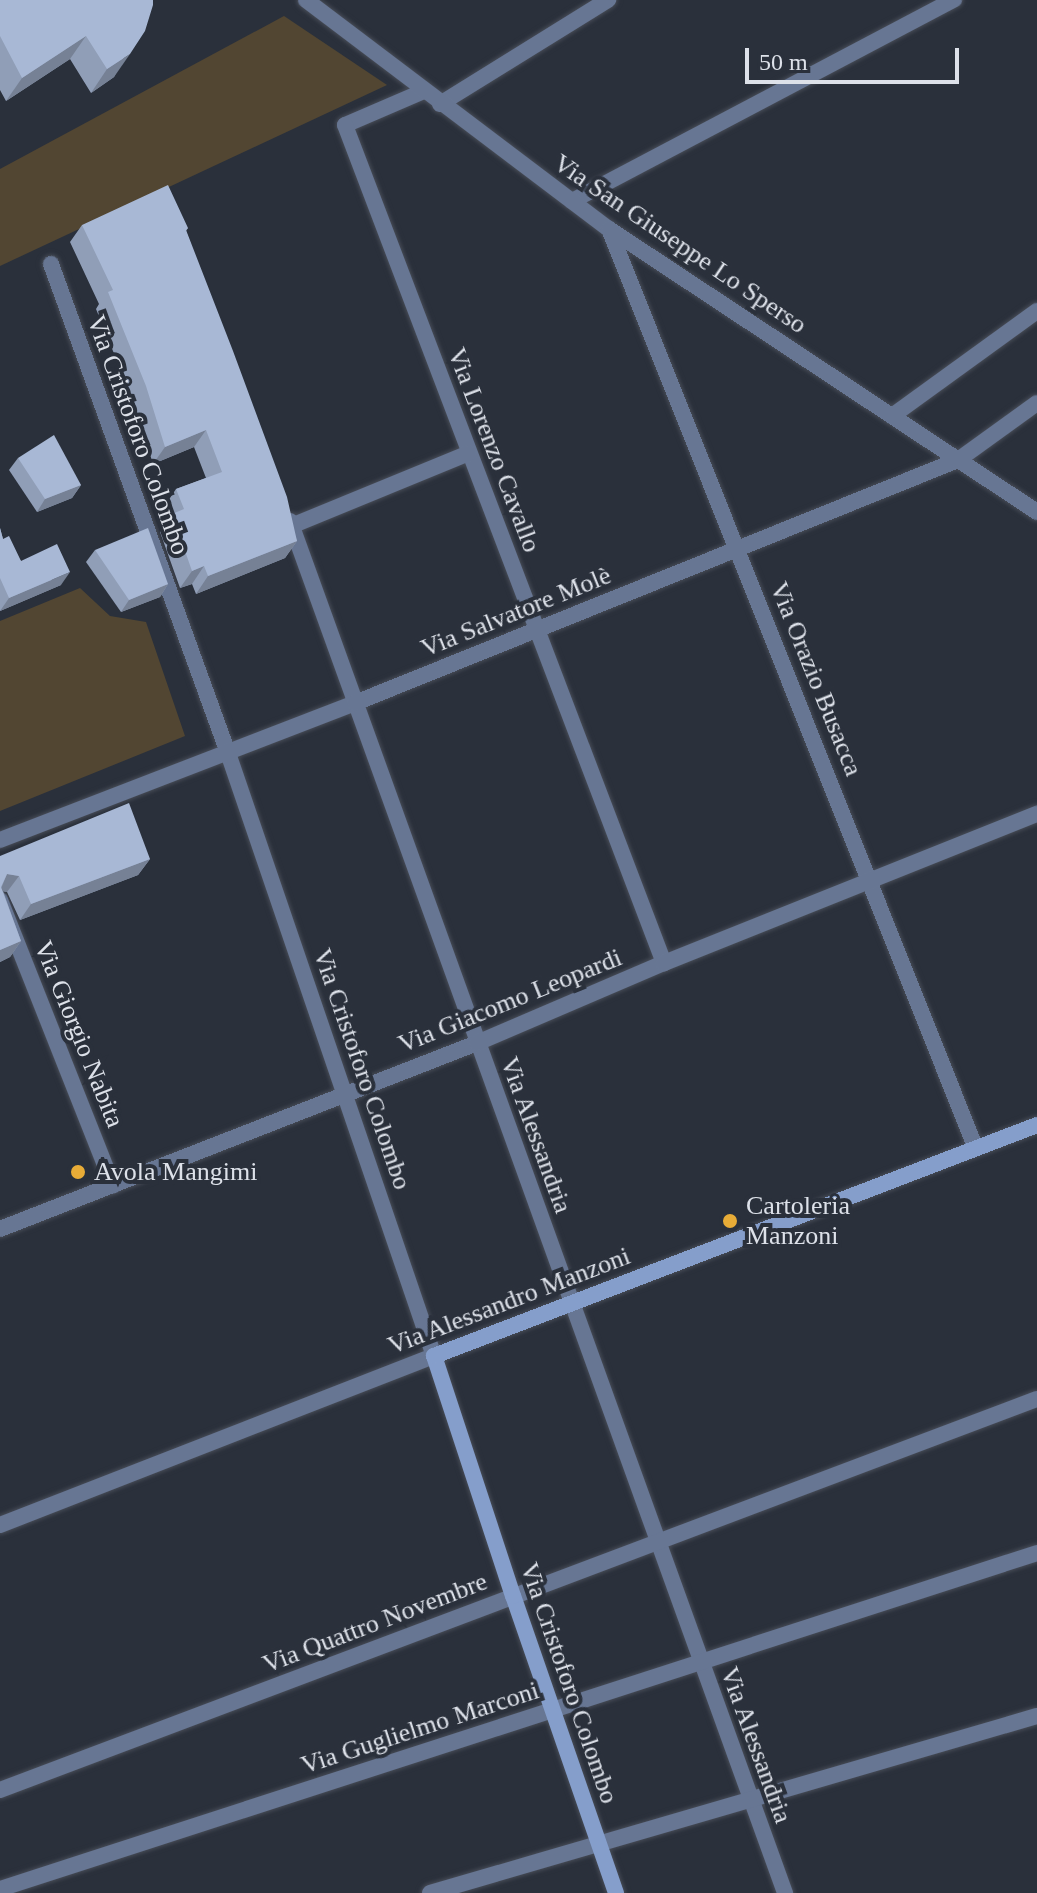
<!DOCTYPE html>
<meta charset="utf-8">
<style>
body{margin:0}
#map{position:relative;width:1037px;height:1893px;overflow:hidden;background:#2a303b;font-family:Georgia,serif}
div>[style]{position:absolute}
.green>*{inset:0;background:#524632}
.roads{filter:drop-shadow(0 0 2px #474c57) drop-shadow(0 0 2px #474c57)}
.minor>*{height:16px;margin:-8px;padding:0 8px;transform-origin:8px;border-radius:8px;background:#677693}
.tertiary>*{height:16px;margin:-8px;padding:0 8px;transform-origin:8px;border-radius:8px;background:#677693}
.secondary>*{height:16px;margin:-8px;padding:0 8px;transform-origin:8px;border-radius:8px;background:#859ecb}
.wall>*{inset:0;background:#909eb7}
.shaded-wall>*{inset:0;background:#768195}
.building>*{inset:0;background:#a8b8d5}
.dots>*{width:22px;height:22px;translate:-50% -50%;box-sizing:border-box;border:4px solid #2a303b;border-radius:50%}
span{translate:-50% -50%;white-space:nowrap;text-align:center;line-height:1.15;-webkit-text-stroke:8px #2a303b;paint-order:stroke}
.street-label{font-size:26px;color:#dde1e9}
.poi-label{font-size:26px;color:#dde1e9}
.left{translate:0 -50%;text-align:left}
.scale{position:absolute;left:745px;top:48px;width:214px;height:36px;box-sizing:border-box;border:4px solid #dde1e9;border-top:0;padding-left:10px;font-size:24px;line-height:28px;white-space:nowrap;color:#dde1e9;-webkit-text-stroke:6px #2a303b;paint-order:stroke}
</style>
<div id="map">
<div class="green">
<div style="clip-path:polygon(284px 16px,387px 85px,0 266px,0 169px)"></div>
<div style="clip-path:polygon(80px 588px,110px 616px,146px 622px,185px 736px,0 811px,0 621px)"></div>
</div>
<div class="roads">
<div class="minor">
<div style="left:424px;top:91px;width:86px;rotate:156.7deg"></div>
<div style="left:345px;top:125px;width:897px;rotate:69.16deg"></div>
<div style="left:440px;top:104px;width:198px;rotate:-31.8deg"></div>
<div style="left:572px;top:201px;width:432px;rotate:-27.8deg"></div>
<div style="left:609px;top:229px;width:990px;rotate:68.25deg"></div>
<div style="left:51px;top:264px;width:520px;rotate:70.1deg"></div>
<div style="left:228px;top:753px;width:637px;rotate:71.14deg"></div>
<div style="left:892px;top:416px;width:179px;rotate:-35.9deg"></div>
<div style="left:290px;top:521px;width:1459px;rotate:70.16deg"></div>
<div style="left:291px;top:526px;width:192px;rotate:-22.3deg"></div>
<div style="left:0;top:840px;width:381px;rotate:-21.1deg"></div>
<div style="left:355px;top:703px;width:650px;rotate:-21.95deg"></div>
<div style="left:958px;top:460px;width:97px;rotate:-35.8deg"></div>
<div style="left:0;top:900px;width:307px;rotate:68.4deg"></div>
<div style="left:0;top:1790px;width:1108px;rotate:-20.66deg"></div>
<div style="left:0;top:1889px;width:1090px;rotate:-17.95deg"></div>
<div style="left:430px;top:1893px;width:632px;rotate:-16.26deg"></div>
</div>
<div class="tertiary">
<div style="left:306px;top:0;width:380px;rotate:37.1deg"></div>
<div style="left:609px;top:229px;width:513px;rotate:33.47deg"></div>
<div style="left:0;top:1229px;width:512px;rotate:-21.3deg"></div>
<div style="left:477px;top:1043px;width:203px;rotate:-23.2deg"></div>
<div style="left:664px;top:963px;width:402px;rotate:-21.8deg"></div>
<div style="left:0;top:1525px;width:466px;rotate:-21.3deg"></div>
</div>
<div class="secondary">
<div style="left:616px;top:1893px;width:314px;rotate:-109.1deg"></div>
<div style="left:513px;top:1596px;width:253px;rotate:-108.2deg"></div>
<div style="left:434px;top:1356px;width:646px;rotate:-20.96deg"></div>
</div>
</div>
<div class="wall">
<div style="clip-path:polygon(0 0,153px 0,114px 77px,91px 93px,70px 59px,6px 101px,0 90px)"></div>
<div style="clip-path:polygon(82px 225px,188px 228px,186px 231px,297px 541px,285px 558px,196px 594px,192px 584px,180px 588px,160px 532px,169px 519px,164px 507px,176px 489px,206px 478px,194px 447px,153px 464px,134px 403px,96px 309px,99px 304px,70px 242px)"></div>
<div style="clip-path:polygon(18px 458px,81px 485px,72px 498px,37px 512px,9px 470px)"></div>
<div style="clip-path:polygon(0 528px,3px 539px,21px 561px,61px 585px,0 611px)"></div>
<div style="clip-path:polygon(95px 550px,168px 584px,160px 597px,121px 612px,86px 562px)"></div>
<div style="clip-path:polygon(0 856px,150px 859px,138px 875px,20px 920px,7px 892px,3px 891px,21px 941px,10px 957px,0 962px)"></div>
</div>
<div class="shaded-wall">
<div style="clip-path:polygon(86px 36px,70px 59px,6px 101px,22px 78px)"></div>
<div style="clip-path:polygon(130px 54px,114px 77px,91px 93px,107px 69px)"></div>
<div style="clip-path:polygon(206px 430px,194px 447px,153px 464px,165px 447px)"></div>
<div style="clip-path:polygon(81px 485px,72px 498px,37px 512px,45px 499px)"></div>
<div style="clip-path:polygon(297px 541px,285px 558px,196px 594px,208px 576px)"></div>
<div style="clip-path:polygon(204px 566px,192px 584px,180px 588px,192px 571px)"></div>
<div style="clip-path:polygon(70px 572px,61px 585px,0 611px,9px 598px)"></div>
<div style="clip-path:polygon(168px 584px,160px 597px,121px 612px,129px 600px)"></div>
<div style="clip-path:polygon(150px 859px,138px 875px,20px 920px,31px 904px)"></div>
<div style="clip-path:polygon(7px 874px,19px 876px,7px 892px,0 891px)"></div>
<div style="clip-path:polygon(21px 941px,10px 957px,0 962px,0 950px)"></div>
</div>
<div class="building">
<div style="clip-path:polygon(0 0,153px 0,153px 5px,145px 31px,130px 54px,107px 69px,86px 36px,22px 78px,0 36px)"></div>
<div style="clip-path:polygon(168px 185px,188px 228px,186px 230px,233px 351px,287px 497px,297px 541px,208px 576px,204px 566px,192px 571px,172px 514px,184px 509px,176px 489px,222px 472px,206px 430px,165px 447px,146px 386px,108px 292px,113px 290px,82px 225px)"></div>
<div style="clip-path:polygon(54px 435px,81px 485px,45px 499px,18px 458px)"></div>
<div style="clip-path:polygon(0 528px,3px 539px,9px 536px,21px 561px,57px 544px,70px 572px,9px 598px,0 578px)"></div>
<div style="clip-path:polygon(148px 528px,168px 584px,129px 600px,95px 550px)"></div>
<div style="clip-path:polygon(129px 803px,150px 859px,31px 904px,19px 876px,7px 874px,1px 887px,21px 941px,0 950px,0 856px)"></div>
</div>
<div class="dots">
<div style="left:78px;top:1172px;background:#e8ac37"></div>
<div style="left:730px;top:1221px;background:#e8ac37"></div>
</div>
<div class="street-label">
<span style="left:680px;top:244px;rotate:34deg">Via San Giuseppe Lo Sperso</span>
<span style="left:138px;top:435px;rotate:70deg">Via Cristoforo Colombo</span>
<span style="left:494px;top:450px;rotate:69deg">Via Lorenzo Cavallo</span>
<span style="left:516px;top:612px;rotate:-22deg">Via Salvatore Molè</span>
<span style="left:816px;top:679px;rotate:68deg">Via Orazio Busacca</span>
<span style="left:510px;top:1001px;rotate:-22deg">Via Giacomo Leopardi</span>
<span style="left:79px;top:1034px;rotate:68deg">Via Giorgio Nabita</span>
<span style="left:362px;top:1069px;rotate:71deg">Via Cristoforo Colombo</span>
<span style="left:536px;top:1135px;rotate:70deg">Via Alessandria</span>
<span style="left:509px;top:1301px;rotate:-21deg">Via Alessandro Manzoni</span>
<span style="left:375px;top:1623px;rotate:-21deg">Via Quattro Novembre</span>
<span style="left:569px;top:1683px;rotate:71deg">Via Cristoforo Colombo</span>
<span style="left:420px;top:1728px;rotate:-18deg">Via Guglielmo Marconi</span>
<span style="left:756px;top:1745px;rotate:70deg">Via Alessandria</span>
</div>
<div class="poi-label">
<span class="left" style="left:94px;top:1172px">Avola Mangimi</span>
<span class="left" style="left:746px;top:1221px">Cartoleria<br>Manzoni</span>
</div>
<div class="scale">50 m</div>
</div>
